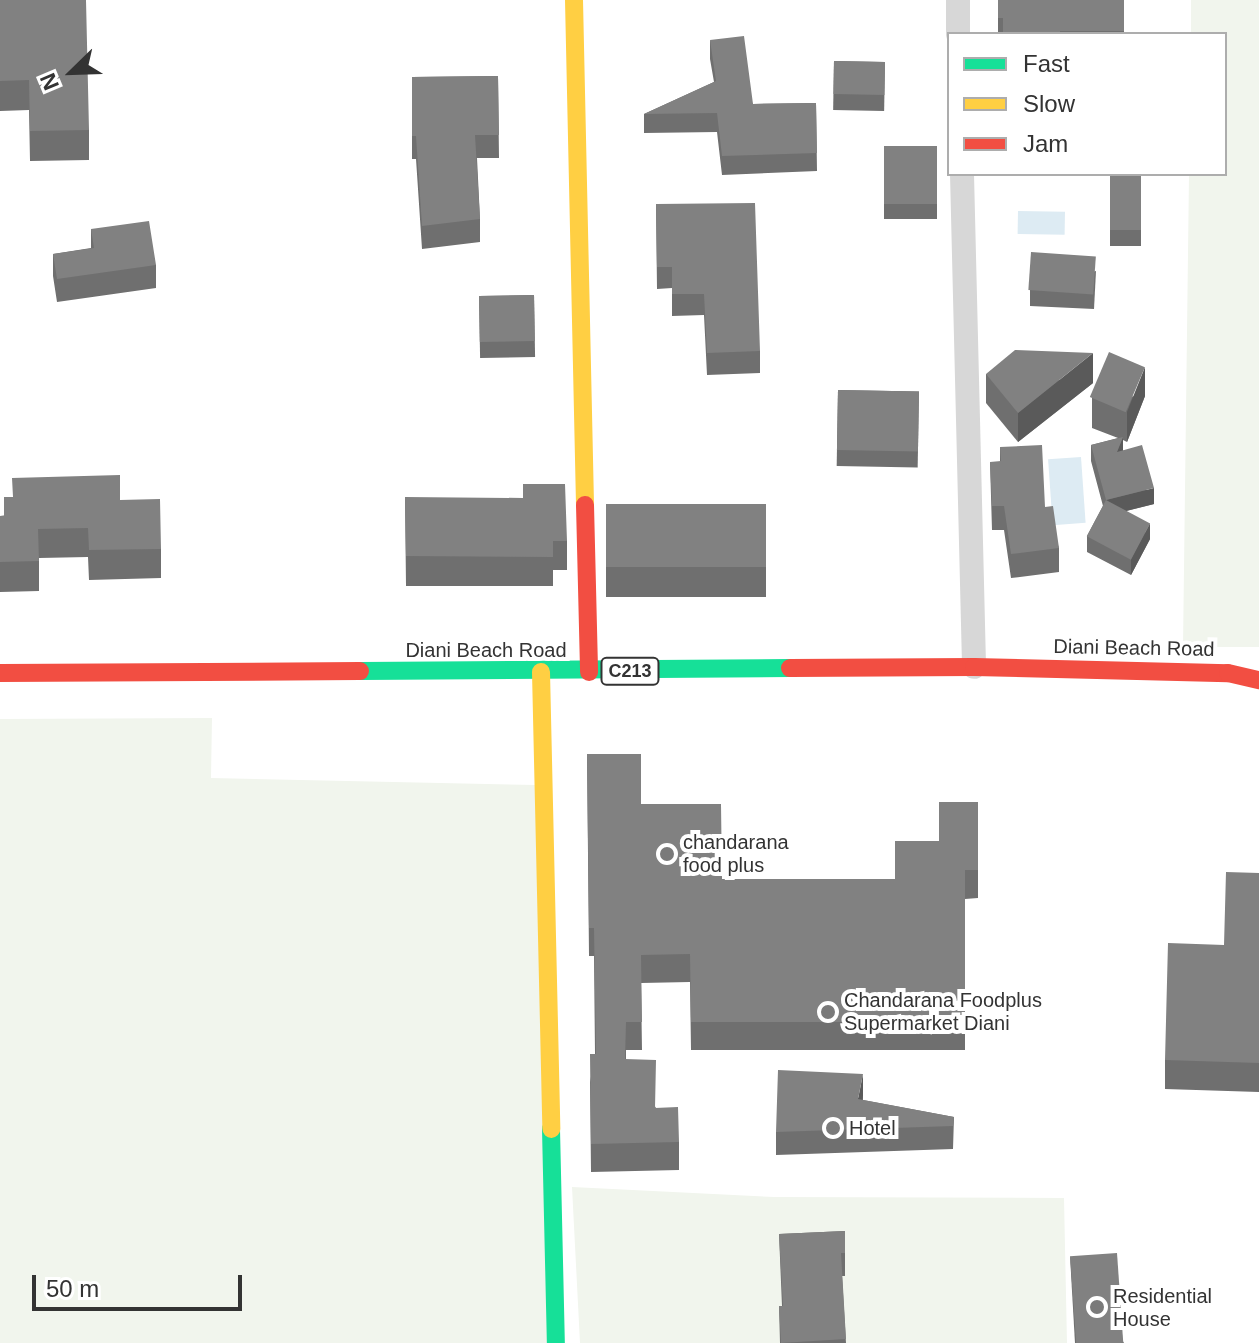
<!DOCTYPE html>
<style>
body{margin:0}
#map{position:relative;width:1259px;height:1343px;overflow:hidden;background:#fff;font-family:Helvetica,sans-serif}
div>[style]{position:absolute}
.green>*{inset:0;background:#f1f5ed}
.water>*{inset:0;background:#ddebf3;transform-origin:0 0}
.street>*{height:24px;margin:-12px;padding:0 12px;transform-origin:12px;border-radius:12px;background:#d7d7d7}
.fast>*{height:18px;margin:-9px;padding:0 9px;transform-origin:9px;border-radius:9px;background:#16e098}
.slow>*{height:18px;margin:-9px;padding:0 9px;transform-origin:9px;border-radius:9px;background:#ffcf43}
.jam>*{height:18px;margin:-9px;padding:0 9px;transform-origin:9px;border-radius:9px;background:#f24e42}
.wall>*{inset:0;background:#6f6f6f;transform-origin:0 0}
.shaded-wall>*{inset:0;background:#5a5a5a}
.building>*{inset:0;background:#818181;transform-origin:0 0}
.dots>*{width:22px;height:22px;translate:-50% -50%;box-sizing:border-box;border:4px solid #fff;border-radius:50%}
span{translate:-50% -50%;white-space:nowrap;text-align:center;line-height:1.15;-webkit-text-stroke:8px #fff;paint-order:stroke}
.shield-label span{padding:2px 6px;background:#fff;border:2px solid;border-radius:6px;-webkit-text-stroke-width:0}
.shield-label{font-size:18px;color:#333;font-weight:700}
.street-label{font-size:20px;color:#333}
.poi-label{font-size:20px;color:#333}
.left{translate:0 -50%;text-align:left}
.legend{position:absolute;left:947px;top:32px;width:280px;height:144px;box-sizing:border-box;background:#fff;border:2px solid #adadad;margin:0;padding:10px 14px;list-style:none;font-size:24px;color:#333}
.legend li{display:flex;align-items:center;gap:16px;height:40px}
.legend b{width:40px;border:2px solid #adadad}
.north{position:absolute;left:32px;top:32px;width:80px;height:80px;-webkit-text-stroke:6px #fff;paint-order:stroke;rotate:247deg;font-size:22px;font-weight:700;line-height:32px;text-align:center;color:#333}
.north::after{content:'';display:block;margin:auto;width:28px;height:36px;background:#333;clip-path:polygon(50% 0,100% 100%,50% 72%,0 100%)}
.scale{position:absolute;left:32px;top:1275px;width:210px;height:36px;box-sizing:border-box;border:4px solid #333;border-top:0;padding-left:10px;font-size:24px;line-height:28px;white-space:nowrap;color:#333;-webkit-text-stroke:6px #fff;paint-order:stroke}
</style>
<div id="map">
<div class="green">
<div style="clip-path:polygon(1191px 0,1259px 0,1259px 647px,1183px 647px,1189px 174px,1225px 174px,1225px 34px,1191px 34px)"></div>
<div style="clip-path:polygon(212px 718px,211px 778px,536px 785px,547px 1343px,0 1343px,0 719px)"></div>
<div style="clip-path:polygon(572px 1187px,774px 1197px,1064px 1198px,1067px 1343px,580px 1343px)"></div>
</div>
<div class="water">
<div style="left:1018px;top:211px;width:47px;height:23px;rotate:1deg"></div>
<div style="left:1081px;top:457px;width:66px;height:33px;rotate:86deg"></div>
</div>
<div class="street">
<div style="left:958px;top:0;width:34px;rotate:90deg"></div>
<div style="left:962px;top:174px;width:493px;rotate:88.6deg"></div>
</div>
<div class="fast">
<div style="left:360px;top:671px;width:430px;rotate:-0.4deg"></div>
<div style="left:551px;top:1129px;width:214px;rotate:88.7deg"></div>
</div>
<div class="slow">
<div style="left:574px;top:0;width:505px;rotate:88.75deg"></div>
<div style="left:541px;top:672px;width:457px;rotate:88.7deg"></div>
</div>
<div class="jam">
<div style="left:585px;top:505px;width:167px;rotate:88.6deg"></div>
<div style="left:790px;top:668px;width:184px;rotate:-0.3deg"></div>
<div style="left:974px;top:667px;width:254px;rotate:1.4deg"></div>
<div style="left:1228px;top:673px;width:32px;rotate:13deg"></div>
<div style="left:0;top:673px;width:360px;rotate:-0.3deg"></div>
</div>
<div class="wall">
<div style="clip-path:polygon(0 0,89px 130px,89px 160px,30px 161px,29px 110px,0 111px)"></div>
<div style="left:998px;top:0;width:126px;height:34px"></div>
<div style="clip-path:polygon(710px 40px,753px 104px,816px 103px,817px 171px,722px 175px,717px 132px,644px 133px,644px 114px,714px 82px,710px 59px)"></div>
<div style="left:834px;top:61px;width:51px;height:49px;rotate:1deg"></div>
<div style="clip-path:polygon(498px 76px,499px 158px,477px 158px,480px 219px,480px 242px,422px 249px,416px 159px,412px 159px,412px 77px)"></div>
<div style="left:884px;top:146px;width:53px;height:73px"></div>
<div style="left:1110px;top:174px;width:31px;height:72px"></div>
<div style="clip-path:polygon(656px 204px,760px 351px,760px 373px,707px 375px,704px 315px,672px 316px,672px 288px,657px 289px)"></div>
<div style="clip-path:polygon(91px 229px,156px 265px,156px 288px,57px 302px,53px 276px,53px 254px,91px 248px)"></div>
<div style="clip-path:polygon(1096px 271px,1094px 309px,1030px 306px,1030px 290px)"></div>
<div style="left:534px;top:295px;width:62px;height:55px;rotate:89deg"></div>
<div style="clip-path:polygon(986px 374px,1093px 383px,1018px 442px,986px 403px)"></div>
<div style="left:838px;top:390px;width:81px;height:76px;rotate:1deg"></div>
<div style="clip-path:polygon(1145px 396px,1127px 442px,1123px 440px,1123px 450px,1154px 504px,1126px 511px,1150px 539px,1131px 575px,1087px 552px,1087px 536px,1103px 506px,1091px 461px,1091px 445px,1118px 438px,1092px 428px,1092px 398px)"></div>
<div style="clip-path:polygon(1000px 447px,1045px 507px,1059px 548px,1059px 572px,1011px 578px,1004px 530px,992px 530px,990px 462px,1000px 462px)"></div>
<div style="clip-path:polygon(405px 497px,567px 541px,567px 570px,553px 570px,553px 586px,406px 586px)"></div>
<div style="clip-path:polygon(120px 500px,161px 549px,161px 578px,89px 580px,88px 557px,39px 558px,39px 591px,0 592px,0 516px)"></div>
<div style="left:606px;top:504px;width:160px;height:93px"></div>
<div style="clip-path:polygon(587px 754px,722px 879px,895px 879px,939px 841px,978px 802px,978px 898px,965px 899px,965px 1050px,691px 1050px,690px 982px,641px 983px,642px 1050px,626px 1050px,626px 1059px,656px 1108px,679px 1142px,679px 1170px,591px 1172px,590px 1082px,595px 1054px,594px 956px,589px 956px)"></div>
<div style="clip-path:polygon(1259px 873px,1259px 1092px,1165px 1089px,1165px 1060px,1224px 945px)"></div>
<div style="clip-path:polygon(863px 1096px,863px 1100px,954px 1117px,953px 1149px,776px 1155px,776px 1132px)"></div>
<div style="clip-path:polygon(845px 1231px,845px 1276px,842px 1276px,846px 1343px,780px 1343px,779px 1306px,782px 1306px,779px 1234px)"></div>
<div style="clip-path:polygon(1070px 1256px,1124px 1343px,1075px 1343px)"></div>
</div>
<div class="shaded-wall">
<div style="clip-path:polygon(1093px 353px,1093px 383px,1018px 442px,1018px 413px)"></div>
<div style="clip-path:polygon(1145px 367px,1145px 396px,1127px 442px,1127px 412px)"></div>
<div style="clip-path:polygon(1123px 437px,1123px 452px,1117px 452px)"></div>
<div style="clip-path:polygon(1154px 488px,1154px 504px,1106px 516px,1106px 500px)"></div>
<div style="clip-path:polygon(1150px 523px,1150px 539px,1131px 575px,1131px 559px)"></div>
<div style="clip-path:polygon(863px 1074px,863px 1096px,858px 1122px,858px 1099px)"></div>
</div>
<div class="building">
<div style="clip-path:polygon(0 0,86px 0,89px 130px,30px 131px,29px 80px,0 81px)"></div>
<div style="clip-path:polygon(998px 0,1124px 0,1124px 31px,1060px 31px,1060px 34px,1003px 34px,1003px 18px,998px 18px)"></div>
<div style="clip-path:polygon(744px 36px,753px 104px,816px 103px,817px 153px,722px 156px,717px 113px,644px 114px,716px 81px,710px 40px)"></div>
<div style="left:834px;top:61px;width:51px;height:33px;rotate:1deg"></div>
<div style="clip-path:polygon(498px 76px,499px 135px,475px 135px,480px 219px,422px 226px,416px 136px,412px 136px,412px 77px)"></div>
<div style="left:884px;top:146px;width:53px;height:58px"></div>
<div style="left:1110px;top:174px;width:31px;height:56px"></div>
<div style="clip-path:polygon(755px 203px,760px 351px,707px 353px,704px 294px,672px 294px,672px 267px,657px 267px,656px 204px)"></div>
<div style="clip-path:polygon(149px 221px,156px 265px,57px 279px,53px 254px,94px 248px,91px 229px)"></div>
<div style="left:1031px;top:252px;width:65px;height:38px;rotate:4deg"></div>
<div style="left:534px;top:295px;width:46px;height:55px;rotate:89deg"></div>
<div style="clip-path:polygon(1015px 350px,1093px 353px,1018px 413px,986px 374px)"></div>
<div style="left:1109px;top:352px;width:39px;height:49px;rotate:23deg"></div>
<div style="left:838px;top:390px;width:81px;height:60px;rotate:1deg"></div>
<div style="clip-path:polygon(1123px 437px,1117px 452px,1142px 445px,1154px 488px,1106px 500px,1091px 445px)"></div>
<div style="clip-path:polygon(1042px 445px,1045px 507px,1053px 506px,1059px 548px,1011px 554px,1004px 506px,992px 506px,990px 462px,1001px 461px,1000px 447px)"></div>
<div style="clip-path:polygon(120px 475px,120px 500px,160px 499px,161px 549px,89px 550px,88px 528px,38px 529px,39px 561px,0 562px,0 516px,4px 516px,4px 497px,13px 497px,12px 478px)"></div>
<div style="clip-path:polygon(523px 484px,565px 484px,567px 541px,553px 541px,553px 557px,406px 556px,405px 497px,523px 498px)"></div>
<div style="left:1106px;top:500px;width:50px;height:41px;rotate:28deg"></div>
<div style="left:606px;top:504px;width:160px;height:63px"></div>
<div style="clip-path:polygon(587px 754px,641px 754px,641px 804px,721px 804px,722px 879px,895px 879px,895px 841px,939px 841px,939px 802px,978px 802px,978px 870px,965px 870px,965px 1022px,691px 1022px,690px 954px,641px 955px,642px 1022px,626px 1022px,625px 1059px,656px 1060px,655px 1108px,678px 1107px,679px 1142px,591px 1144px,590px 1054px,596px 1054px,594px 928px,589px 928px)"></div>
<div style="clip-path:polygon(1226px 872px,1259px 873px,1259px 1063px,1165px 1060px,1168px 943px,1224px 945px)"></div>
<div style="clip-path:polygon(778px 1070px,863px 1074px,858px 1099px,954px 1117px,953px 1126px,776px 1132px)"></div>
<div style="clip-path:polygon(845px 1231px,845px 1253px,841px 1253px,846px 1339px,781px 1343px,779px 1306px,783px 1306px,779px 1234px)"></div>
<div style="left:1117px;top:1253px;width:90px;height:47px;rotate:86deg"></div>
</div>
<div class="dots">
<div style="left:667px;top:854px;background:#7a7a7a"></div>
<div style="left:828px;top:1012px;background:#7a7a7a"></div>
<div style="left:833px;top:1128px;background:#7a7a7a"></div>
<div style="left:1097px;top:1307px;background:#7a7a7a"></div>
</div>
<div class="shield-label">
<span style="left:630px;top:671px">C213</span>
</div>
<div class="street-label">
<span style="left:1134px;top:648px;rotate:1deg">Diani Beach Road</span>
<span style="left:486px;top:650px">Diani Beach Road</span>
</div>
<div class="poi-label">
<span class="left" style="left:683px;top:854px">chandarana<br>food plus</span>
<span class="left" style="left:844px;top:1012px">Chandarana Foodplus<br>Supermarket Diani</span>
<span class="left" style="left:849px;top:1128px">Hotel</span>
<span class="left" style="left:1113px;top:1308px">Residential<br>House</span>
</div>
<ul class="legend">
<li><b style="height:10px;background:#16e098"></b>Fast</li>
<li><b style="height:10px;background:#ffcf43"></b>Slow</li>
<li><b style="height:10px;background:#f24e42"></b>Jam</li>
</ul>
<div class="north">N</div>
<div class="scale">50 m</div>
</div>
